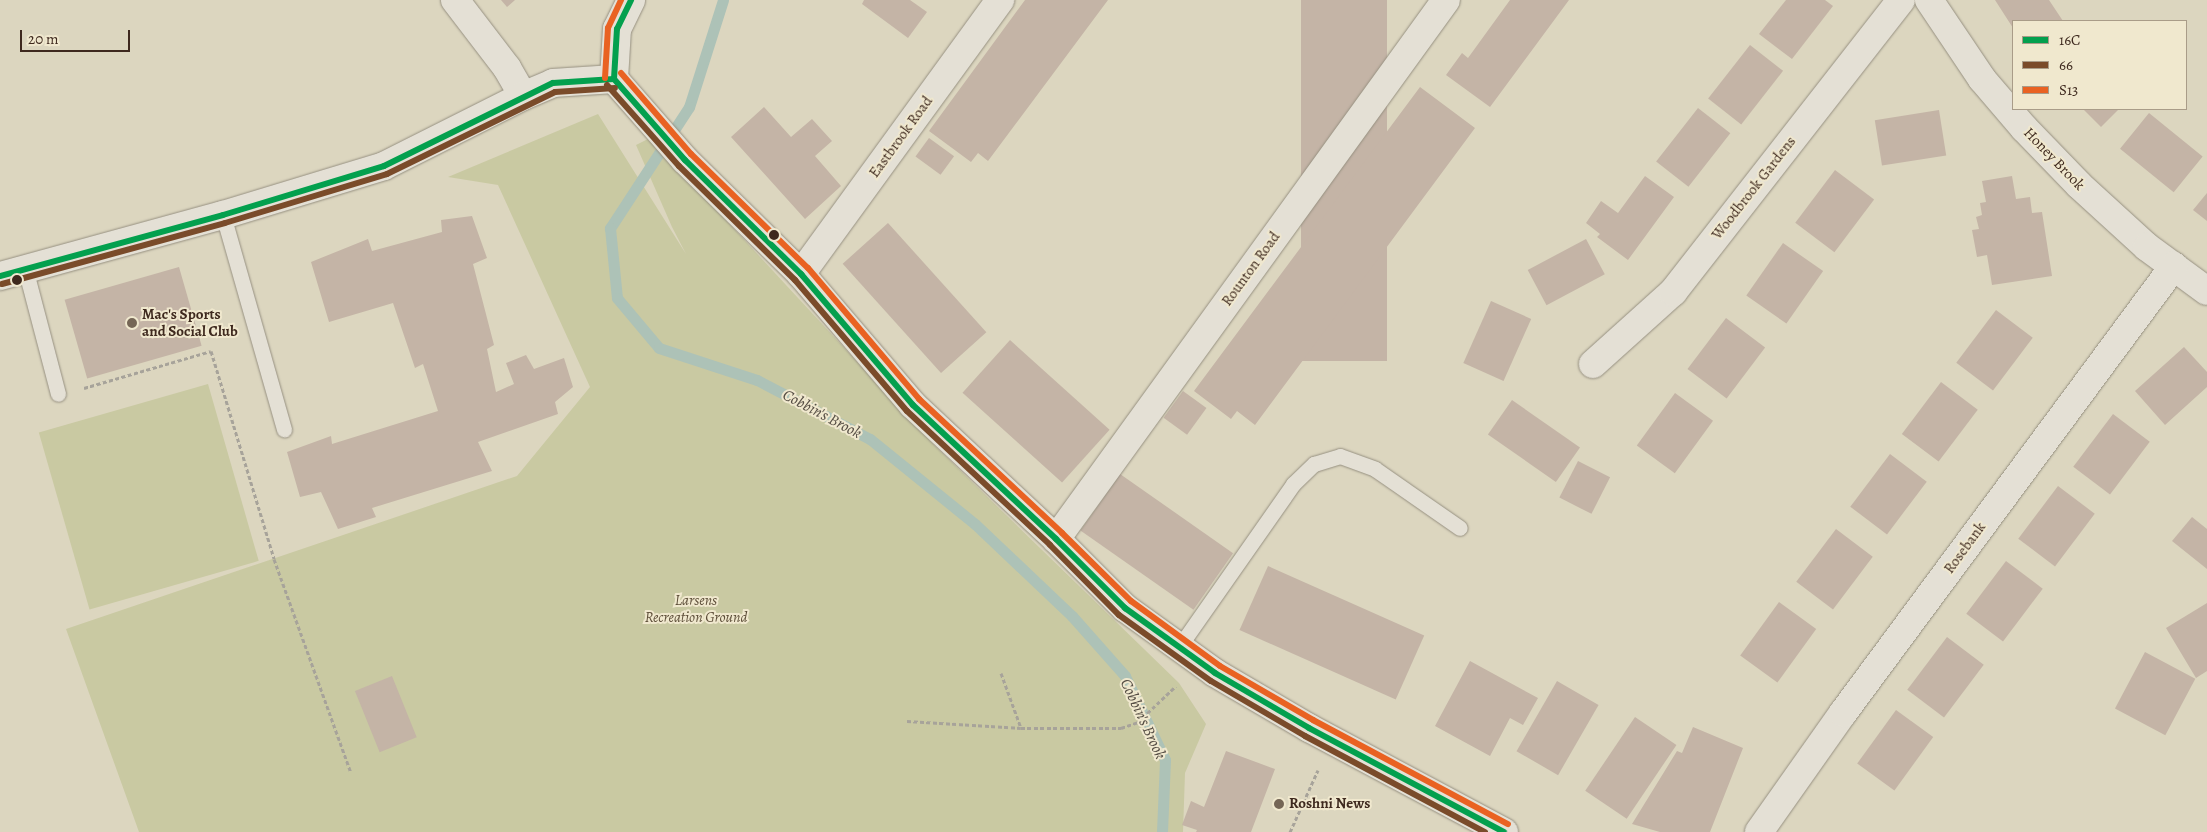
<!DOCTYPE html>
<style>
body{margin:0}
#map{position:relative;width:2207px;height:832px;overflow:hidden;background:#dcd6bf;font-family:Alegreya,serif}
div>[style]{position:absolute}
.green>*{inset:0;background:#c9c9a2;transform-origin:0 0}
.stream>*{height:11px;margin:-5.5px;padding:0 5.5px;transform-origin:5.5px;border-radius:5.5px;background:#adc2b7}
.building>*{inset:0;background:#c4b4a6;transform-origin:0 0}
.path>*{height:3px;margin-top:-1.5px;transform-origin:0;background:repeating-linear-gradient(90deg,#a7a39a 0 4px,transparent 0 6.5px)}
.roads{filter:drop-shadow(0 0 1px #969081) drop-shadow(0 0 1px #969081)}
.lane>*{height:15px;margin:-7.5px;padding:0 7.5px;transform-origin:7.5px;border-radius:7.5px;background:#e4e0d5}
.street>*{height:28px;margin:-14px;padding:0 14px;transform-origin:14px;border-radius:14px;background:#e4e0d5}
.secondary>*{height:28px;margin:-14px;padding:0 14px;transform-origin:14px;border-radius:14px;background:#e4e0d5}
.bus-1>*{height:6px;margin:-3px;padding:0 3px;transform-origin:3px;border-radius:3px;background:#03a04e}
.bus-2>*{height:6px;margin:-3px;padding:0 3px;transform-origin:3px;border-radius:3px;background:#7a4b2a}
.bus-3>*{height:6px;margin:-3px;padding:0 3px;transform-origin:3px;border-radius:3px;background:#e96222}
.dots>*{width:14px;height:14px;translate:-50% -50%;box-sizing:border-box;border:2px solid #f0e8ce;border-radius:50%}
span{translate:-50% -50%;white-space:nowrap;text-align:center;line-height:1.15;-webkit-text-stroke:4px #f0e8ce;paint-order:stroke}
.street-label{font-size:15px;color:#3e291e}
.poi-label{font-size:15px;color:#3e291e;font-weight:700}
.left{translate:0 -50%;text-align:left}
.park-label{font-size:15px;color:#5d4e39;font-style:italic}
.water-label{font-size:16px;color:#554d44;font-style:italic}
.legend{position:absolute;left:2012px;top:20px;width:175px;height:90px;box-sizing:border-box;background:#f0e8ce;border:1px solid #a99c88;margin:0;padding:6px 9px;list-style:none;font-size:15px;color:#3e291e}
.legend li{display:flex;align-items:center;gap:10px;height:25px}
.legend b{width:25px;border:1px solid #a99c88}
.scale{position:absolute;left:20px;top:30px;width:110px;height:22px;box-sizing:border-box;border:2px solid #3e291e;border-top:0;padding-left:6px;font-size:15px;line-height:18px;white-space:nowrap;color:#3e291e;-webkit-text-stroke:4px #f0e8ce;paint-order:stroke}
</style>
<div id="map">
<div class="green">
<div style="clip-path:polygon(598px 114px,686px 254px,672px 227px,636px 145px,650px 138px,934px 445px,1179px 683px,1206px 724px,1185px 773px,1183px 832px,139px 832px,66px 629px,517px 476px,590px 387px,498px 185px,448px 177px)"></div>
<div style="left:208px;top:384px;width:184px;height:176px;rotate:74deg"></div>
</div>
<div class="stream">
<div style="left:723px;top:0;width:112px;rotate:107.6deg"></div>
<div style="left:689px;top:107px;width:145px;rotate:123.1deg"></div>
<div style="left:610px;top:228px;width:70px;rotate:84.3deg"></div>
<div style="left:617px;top:298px;width:65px;rotate:50deg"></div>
<div style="left:659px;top:348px;width:103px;rotate:18.1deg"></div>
<div style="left:757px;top:380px;width:127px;rotate:27.6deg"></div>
<div style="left:870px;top:439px;width:135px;rotate:39deg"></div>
<div style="left:975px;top:524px;width:134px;rotate:43.5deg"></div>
<div style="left:1072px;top:616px;width:80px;rotate:48.5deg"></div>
<div style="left:1125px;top:676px;width:93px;rotate:64.5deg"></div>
<div style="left:1165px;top:760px;width:72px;rotate:92.4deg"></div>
</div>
<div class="building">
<div style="clip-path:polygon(501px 0,515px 0,507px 7px)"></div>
<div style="clip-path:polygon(864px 0,910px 0,927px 12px,908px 38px,862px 4px)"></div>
<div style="clip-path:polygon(1025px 0,1108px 0,988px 161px,978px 153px,971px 162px,929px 131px)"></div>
<div style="left:1301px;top:0;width:86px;height:361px"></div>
<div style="clip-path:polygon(1510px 0,1569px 0,1490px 107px,1446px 75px,1462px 53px,1468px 58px)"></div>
<div style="clip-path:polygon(1786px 0,1825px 0,1833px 6px,1792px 59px,1759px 34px)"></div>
<div style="clip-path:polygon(1995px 0,2049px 0,2063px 21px,2013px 21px,2013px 28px)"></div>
<div style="left:1750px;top:45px;width:42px;height:68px;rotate:38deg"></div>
<div style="clip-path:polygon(1420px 87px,1475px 128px,1255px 425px,1237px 411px,1231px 419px,1194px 391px)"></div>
<div style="clip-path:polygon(764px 107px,791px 137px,812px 119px,832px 141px,815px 156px,841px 186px,805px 219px,731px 137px)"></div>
<div style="left:1698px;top:108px;width:41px;height:68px;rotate:38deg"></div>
<div style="clip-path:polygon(2083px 109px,2119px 109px,2101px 127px)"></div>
<div style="left:1939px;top:110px;width:46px;height:65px;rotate:81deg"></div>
<div style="left:2149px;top:113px;width:69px;height:46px;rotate:39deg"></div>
<div style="left:929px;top:138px;width:31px;height:23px;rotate:36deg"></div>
<div style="left:1835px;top:170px;width:49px;height:66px;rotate:37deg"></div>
<div style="clip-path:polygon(1645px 176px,1674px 197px,1628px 260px,1597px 237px,1600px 234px,1586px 223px,1601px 201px,1618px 213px)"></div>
<div style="clip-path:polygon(2012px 176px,2016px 199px,2030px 197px,2032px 213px,2042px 212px,2052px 276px,1992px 285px,1987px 255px,1977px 257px,1972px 230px,1979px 229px,1976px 217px,1982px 215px,1980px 203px,1986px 202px,1982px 181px)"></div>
<div style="clip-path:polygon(2207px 193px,2207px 221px,2193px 210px)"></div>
<div style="clip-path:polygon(472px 216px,487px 258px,473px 264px,494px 345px,487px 349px,496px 392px,514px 384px,506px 363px,526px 355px,534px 369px,564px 358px,573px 387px,555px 402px,558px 414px,478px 442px,492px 471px,372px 508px,376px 517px,338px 529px,321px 492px,300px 497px,287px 452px,331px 436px,332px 444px,438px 411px,423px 364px,415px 368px,393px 303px,329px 322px,311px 262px,368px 239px,372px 251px,442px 232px,441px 220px)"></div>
<div style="left:888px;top:223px;width:147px;height:61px;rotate:48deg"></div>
<div style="left:1586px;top:239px;width:40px;height:66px;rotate:62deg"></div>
<div style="left:1783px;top:243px;width:49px;height:64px;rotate:35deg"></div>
<div style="left:179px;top:267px;width:82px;height:119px;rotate:74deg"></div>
<div style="left:1491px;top:301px;width:44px;height:68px;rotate:24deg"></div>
<div style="left:1996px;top:310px;width:46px;height:66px;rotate:37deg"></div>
<div style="left:1726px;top:318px;width:49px;height:64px;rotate:37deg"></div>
<div style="left:1010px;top:340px;width:134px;height:71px;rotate:42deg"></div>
<div style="clip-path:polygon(2184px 347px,2207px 372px,2207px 387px,2165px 425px,2135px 391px)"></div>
<div style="left:1941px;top:382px;width:46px;height:65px;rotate:37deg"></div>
<div style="left:1183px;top:391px;width:29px;height:33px;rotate:36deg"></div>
<div style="left:1675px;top:393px;width:47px;height:65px;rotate:36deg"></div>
<div style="left:1512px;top:400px;width:83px;height:42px;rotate:35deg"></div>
<div style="left:2113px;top:414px;width:46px;height:66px;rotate:37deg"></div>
<div style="left:1890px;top:454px;width:46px;height:66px;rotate:37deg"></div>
<div style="left:1578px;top:461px;width:36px;height:41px;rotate:27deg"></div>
<div style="left:1120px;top:474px;width:138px;height:69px;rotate:35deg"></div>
<div style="left:2058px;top:486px;width:46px;height:66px;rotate:37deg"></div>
<div style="clip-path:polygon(2192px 517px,2207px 529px,2207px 569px,2172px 541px)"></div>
<div style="left:1836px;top:529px;width:46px;height:66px;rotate:37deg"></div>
<div style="left:2006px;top:561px;width:46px;height:66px;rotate:37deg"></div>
<div style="left:1268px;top:566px;width:171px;height:70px;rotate:24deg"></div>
<div style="left:1779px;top:602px;width:46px;height:66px;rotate:36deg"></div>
<div style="clip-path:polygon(2207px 603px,2207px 671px,2196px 678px,2166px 628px)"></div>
<div style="left:1947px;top:637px;width:46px;height:66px;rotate:37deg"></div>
<div style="left:2145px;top:652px;width:57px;height:64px;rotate:28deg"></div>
<div style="clip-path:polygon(1470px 661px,1538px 698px,1523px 725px,1510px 718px,1490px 756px,1435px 726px)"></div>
<div style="left:392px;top:676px;width:66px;height:40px;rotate:68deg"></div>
<div style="left:1557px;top:681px;width:48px;height:81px;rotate:30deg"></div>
<div style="left:1896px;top:710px;width:46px;height:66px;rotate:36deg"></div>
<div style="left:1635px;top:717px;width:50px;height:89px;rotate:34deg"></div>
<div style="clip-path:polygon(1693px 727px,1743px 748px,1710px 832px,1660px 832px,1632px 824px,1677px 751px,1682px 753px)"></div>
<div style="clip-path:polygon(1226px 751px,1275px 769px,1251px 832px,1196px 832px,1197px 830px,1182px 825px,1191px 801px,1204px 807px)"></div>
</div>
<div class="path">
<div style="left:84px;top:388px;width:132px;rotate:-16.2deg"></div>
<div style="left:211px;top:351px;width:217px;rotate:73.1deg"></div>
<div style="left:274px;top:559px;width:227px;rotate:70.2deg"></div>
<div style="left:1001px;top:673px;width:59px;rotate:70deg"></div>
<div style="left:907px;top:721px;width:114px;rotate:3.5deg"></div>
<div style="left:1021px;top:728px;width:100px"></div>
<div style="left:1121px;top:728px;width:18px;rotate:-19deg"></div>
<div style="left:1138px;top:722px;width:52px;rotate:-43.5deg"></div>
<div style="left:1290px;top:832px;width:68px;rotate:-65.7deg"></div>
</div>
<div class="roads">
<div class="lane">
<div style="left:223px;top:215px;width:223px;rotate:74.1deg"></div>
<div style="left:25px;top:268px;width:130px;rotate:75.3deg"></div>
<div style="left:1179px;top:647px;width:199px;rotate:-55deg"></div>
<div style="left:1293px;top:484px;width:29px;rotate:-44deg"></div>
<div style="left:1314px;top:464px;width:27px;rotate:-17deg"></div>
<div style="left:1340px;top:456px;width:37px;rotate:20deg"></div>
<div style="left:1375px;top:469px;width:103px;rotate:34.8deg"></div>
</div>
<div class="street">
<div style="left:455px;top:0;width:86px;rotate:52.6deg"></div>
<div style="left:507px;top:68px;width:32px;rotate:60deg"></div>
<div style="left:1929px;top:0;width:95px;rotate:56.1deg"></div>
<div style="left:1982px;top:79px;width:65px;rotate:49.4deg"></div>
<div style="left:2024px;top:128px;width:79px;rotate:46deg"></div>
<div style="left:2079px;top:185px;width:92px;rotate:42.4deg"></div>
<div style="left:2147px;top:247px;width:74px;rotate:36.3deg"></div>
<div style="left:614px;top:79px;width:50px;rotate:-86.6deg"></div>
<div style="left:617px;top:29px;width:32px;rotate:-64deg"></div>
<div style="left:801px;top:274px;width:339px;rotate:-54deg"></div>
<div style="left:1593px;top:364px;width:108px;rotate:-42deg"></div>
<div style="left:1673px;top:292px;width:370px;rotate:-52deg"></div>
<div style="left:1056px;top:539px;width:665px;rotate:-54.11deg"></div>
<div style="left:1759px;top:832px;width:146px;rotate:-54.8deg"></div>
<div style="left:1843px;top:713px;width:556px;rotate:-53.48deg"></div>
</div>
<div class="secondary">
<div style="left:0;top:276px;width:231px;rotate:-15.3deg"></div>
<div style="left:223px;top:215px;width:168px;rotate:-16.9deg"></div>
<div style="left:384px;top:166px;width:156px;rotate:-26.7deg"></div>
<div style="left:523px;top:96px;width:33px;rotate:-23deg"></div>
<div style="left:553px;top:83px;width:61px;rotate:-3.8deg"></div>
<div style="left:614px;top:79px;width:108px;rotate:48.8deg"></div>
<div style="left:685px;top:160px;width:163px;rotate:44.5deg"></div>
<div style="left:801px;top:274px;width:172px;rotate:49.5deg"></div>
<div style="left:913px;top:405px;width:196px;rotate:43.1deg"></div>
<div style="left:1056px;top:539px;width:98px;rotate:45deg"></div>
<div style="left:1125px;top:608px;width:111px;rotate:35.8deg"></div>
<div style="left:1215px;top:673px;width:109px;rotate:30.3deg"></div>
<div style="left:1309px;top:728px;width:221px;rotate:28.1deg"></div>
</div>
</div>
<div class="bus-1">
<div style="left:614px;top:79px;width:108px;rotate:48.8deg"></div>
<div style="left:685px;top:160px;width:163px;rotate:44.5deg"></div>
<div style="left:801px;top:274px;width:172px;rotate:49.5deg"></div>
<div style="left:913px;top:405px;width:196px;rotate:43.1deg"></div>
<div style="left:1056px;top:539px;width:98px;rotate:45deg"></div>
<div style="left:1125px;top:608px;width:111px;rotate:35.8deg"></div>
<div style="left:1215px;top:673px;width:109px;rotate:30.3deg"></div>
<div style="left:1309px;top:728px;width:221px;rotate:28.1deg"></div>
<div style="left:614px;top:79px;width:50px;rotate:-86.6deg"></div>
<div style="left:617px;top:29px;width:32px;rotate:-64deg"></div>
<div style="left:0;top:276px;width:231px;rotate:-15.3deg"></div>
<div style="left:223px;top:215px;width:168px;rotate:-16.9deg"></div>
<div style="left:384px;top:166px;width:188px;rotate:-26.2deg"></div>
<div style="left:553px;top:83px;width:61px;rotate:-3.8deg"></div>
</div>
<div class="bus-2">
<div style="left:607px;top:85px;width:108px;rotate:48.4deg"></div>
<div style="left:679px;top:166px;width:163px;rotate:44.5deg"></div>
<div style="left:795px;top:280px;width:172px;rotate:49.5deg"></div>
<div style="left:907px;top:411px;width:196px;rotate:43.1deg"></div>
<div style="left:1050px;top:545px;width:98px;rotate:45.4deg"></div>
<div style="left:1119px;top:615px;width:113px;rotate:35.7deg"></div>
<div style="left:1211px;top:681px;width:109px;rotate:30.3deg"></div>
<div style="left:1305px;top:736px;width:204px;rotate:28.1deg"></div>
<div style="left:2px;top:284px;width:231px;rotate:-15.3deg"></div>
<div style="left:225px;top:223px;width:169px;rotate:-16.8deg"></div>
<div style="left:387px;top:174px;width:187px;rotate:-26deg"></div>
<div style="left:555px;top:92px;width:60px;rotate:-3.8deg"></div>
</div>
<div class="bus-3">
<div style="left:621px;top:73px;width:107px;rotate:49.2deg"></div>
<div style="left:691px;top:154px;width:163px;rotate:44.3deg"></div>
<div style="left:808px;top:268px;width:172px;rotate:49.7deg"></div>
<div style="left:919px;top:399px;width:196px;rotate:43.1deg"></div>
<div style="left:1062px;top:533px;width:97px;rotate:44.6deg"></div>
<div style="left:1131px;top:601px;width:110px;rotate:36.1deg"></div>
<div style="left:1220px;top:666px;width:108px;rotate:30.1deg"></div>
<div style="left:1313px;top:720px;width:221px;rotate:28.1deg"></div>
<div style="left:605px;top:78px;width:50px;rotate:-86.6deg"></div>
<div style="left:608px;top:28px;width:31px;rotate:-65deg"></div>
</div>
<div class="dots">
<div style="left:774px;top:235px;background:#3e291e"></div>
<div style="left:17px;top:280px;background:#3e291e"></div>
<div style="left:132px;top:323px;background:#756656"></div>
<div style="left:1279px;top:804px;background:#756656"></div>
</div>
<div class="street-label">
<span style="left:901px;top:137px;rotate:-54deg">Eastbrook Road</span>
<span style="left:2054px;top:159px;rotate:46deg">Honey Brook</span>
<span style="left:1754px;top:188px;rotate:-52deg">Woodbrook Gardens</span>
<span style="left:1251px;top:269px;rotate:-54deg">Rounton Road</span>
<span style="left:1965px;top:548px;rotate:-54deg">Rosebank</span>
</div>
<div class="poi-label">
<span class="left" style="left:142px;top:323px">Mac's Sports<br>and Social Club</span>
<span class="left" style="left:1289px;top:804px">Roshni News</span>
</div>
<div class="park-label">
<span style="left:696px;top:609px">Larsens<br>Recreation Ground</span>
</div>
<div class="water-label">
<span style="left:822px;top:414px;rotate:28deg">Cobbin's Brook</span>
<span style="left:1143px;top:719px;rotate:65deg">Cobbin's Brook</span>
</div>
<ul class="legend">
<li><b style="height:6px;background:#03a04e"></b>16C</li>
<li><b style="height:6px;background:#7a4b2a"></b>66</li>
<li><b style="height:6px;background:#e96222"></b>S13</li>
</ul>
<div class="scale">20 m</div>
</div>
